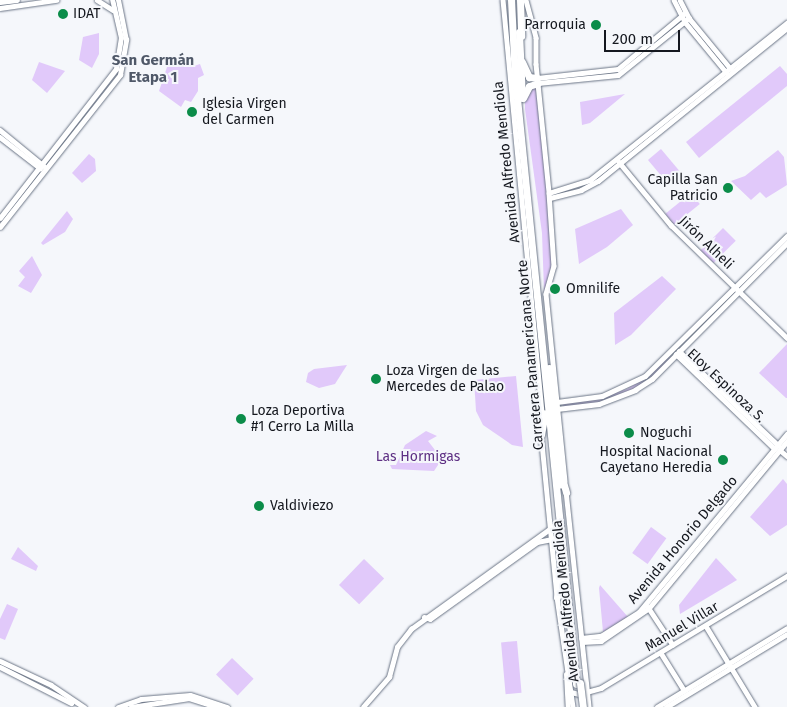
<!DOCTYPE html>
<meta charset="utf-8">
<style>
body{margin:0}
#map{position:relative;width:787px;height:707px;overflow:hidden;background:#f5f7fb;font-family:"Fira Sans",sans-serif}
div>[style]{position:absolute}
.green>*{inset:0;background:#e1c9fa;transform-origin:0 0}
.roads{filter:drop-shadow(0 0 1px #6b7586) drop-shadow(0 0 1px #6b7586)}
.secondary>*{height:4.5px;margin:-2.25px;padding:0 2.25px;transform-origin:2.25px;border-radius:2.25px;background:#fff}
.primary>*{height:5px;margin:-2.5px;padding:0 2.5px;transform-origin:2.5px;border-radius:2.5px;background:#fff}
.highway>*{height:7px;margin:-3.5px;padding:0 3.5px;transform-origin:3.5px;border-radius:3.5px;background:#fff}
.bridges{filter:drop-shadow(0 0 1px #6b7586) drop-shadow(0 0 1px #6b7586)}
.highway-bridge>*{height:7px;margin:-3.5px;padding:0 3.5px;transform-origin:3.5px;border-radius:3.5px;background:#fff}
.dots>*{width:14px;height:14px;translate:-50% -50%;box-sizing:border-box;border:2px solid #f5f7fb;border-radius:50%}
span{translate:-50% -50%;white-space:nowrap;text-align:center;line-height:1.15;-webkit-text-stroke:4px #f5f7fb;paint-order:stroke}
.poi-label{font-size:14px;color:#15181f}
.left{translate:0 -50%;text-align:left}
.right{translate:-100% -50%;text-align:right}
.street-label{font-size:14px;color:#15181f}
.park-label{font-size:14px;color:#5e3084}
.neighbourhood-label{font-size:15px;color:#4f5868;font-weight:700}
.scale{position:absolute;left:604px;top:30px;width:76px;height:22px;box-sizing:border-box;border:2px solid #15181f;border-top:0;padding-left:6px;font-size:15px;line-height:18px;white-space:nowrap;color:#15181f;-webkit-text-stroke:4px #f5f7fb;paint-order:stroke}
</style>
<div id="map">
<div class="green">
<div style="clip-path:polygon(99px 33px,99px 54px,92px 68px,79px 60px,83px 37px)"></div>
<div style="clip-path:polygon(189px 56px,194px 66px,200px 64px,204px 75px,198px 78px,198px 91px,191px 102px,185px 100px,181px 107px,159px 91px,168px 64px)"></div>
<div style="clip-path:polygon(39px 62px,65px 71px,47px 93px,32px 80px)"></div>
<div style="clip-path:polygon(780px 66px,787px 74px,787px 86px,699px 158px,686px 142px)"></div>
<div style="clip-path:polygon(532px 86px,537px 87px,554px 263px,544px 291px,542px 233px,525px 109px,525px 97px)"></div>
<div style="clip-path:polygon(625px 94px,590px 123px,582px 125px,580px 102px)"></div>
<div style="left:661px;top:149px;width:31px;height:17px;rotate:50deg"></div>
<div style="clip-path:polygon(778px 150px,784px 157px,787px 185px,766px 198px,760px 192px,751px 200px,731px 181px,745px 176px)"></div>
<div style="clip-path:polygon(89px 154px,95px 159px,96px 171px,82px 183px,72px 173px)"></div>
<div style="left:691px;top:193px;width:14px;height:33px;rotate:51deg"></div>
<div style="clip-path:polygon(621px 209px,633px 225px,607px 247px,579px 264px,575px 229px)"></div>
<div style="clip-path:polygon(67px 211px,73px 219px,65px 232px,43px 245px,41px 243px)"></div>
<div style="left:723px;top:228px;width:18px;height:33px;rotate:45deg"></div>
<div style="clip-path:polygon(32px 256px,42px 275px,31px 293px,18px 286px,25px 277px,19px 271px)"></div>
<div style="clip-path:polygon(662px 276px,676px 289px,631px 335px,615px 345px,614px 313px)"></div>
<div style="clip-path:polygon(787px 344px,787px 398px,786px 398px,759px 373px)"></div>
<div style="clip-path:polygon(671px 356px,673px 358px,658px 372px,634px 389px,596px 403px,563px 407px,563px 404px,595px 400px,627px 389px)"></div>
<div style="clip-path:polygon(347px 365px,335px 384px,319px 388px,306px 382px,308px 373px,314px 369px)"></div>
<div style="clip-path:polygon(516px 376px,523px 447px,512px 445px,483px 425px,476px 411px,474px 380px)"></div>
<div style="clip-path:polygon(426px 431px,437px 436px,428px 441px,442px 459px,434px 471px,392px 469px,390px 465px,396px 465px,405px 445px)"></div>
<div style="clip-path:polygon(783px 479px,787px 484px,787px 525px,770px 536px,750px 517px)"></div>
<div style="left:651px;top:527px;width:19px;height:32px;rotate:36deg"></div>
<div style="clip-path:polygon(18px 547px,38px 566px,36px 571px,11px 559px)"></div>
<div style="clip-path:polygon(716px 558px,737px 580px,680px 614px,679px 605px)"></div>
<div style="left:364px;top:559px;width:28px;height:36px;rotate:44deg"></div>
<div style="clip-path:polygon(600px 585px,628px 617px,603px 632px,599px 588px)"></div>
<div style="clip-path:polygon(7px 604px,18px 609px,5px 640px,0 638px,0 619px)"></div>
<div style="left:517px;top:641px;width:52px;height:16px;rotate:85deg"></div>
<div style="left:232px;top:658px;width:30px;height:23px;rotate:44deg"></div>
</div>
<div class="roads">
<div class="secondary">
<div style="left:97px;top:0;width:19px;rotate:32deg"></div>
<div style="left:503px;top:0;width:417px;rotate:84.6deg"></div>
<div style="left:526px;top:0;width:39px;rotate:75deg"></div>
<div style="left:536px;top:38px;width:26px;rotate:90deg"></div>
<div style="left:536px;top:64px;width:130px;rotate:84.2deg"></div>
<div style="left:549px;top:193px;width:73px;rotate:86.1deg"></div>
<div style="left:554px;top:266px;width:29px;rotate:106deg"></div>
<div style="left:546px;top:294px;width:188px;rotate:84.2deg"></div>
<div style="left:674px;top:0;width:25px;rotate:63deg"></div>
<div style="left:685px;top:22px;width:65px;rotate:50.6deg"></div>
<div style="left:680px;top:0;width:20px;rotate:63deg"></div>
<div style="left:689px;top:18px;width:65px;rotate:50.6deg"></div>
<div style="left:0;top:8px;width:57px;rotate:-8.1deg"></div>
<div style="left:537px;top:78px;width:81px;rotate:-6.3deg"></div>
<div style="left:618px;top:69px;width:87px;rotate:-39.9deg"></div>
<div style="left:538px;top:83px;width:80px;rotate:-5.7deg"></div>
<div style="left:618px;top:75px;width:91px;rotate:-38.8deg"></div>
<div style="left:0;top:130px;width:57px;rotate:39.3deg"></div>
<div style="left:0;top:137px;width:51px;rotate:37.8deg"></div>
<div style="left:619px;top:162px;width:82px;rotate:50.5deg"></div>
<div style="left:671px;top:225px;width:162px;rotate:44.2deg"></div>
<div style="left:549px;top:193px;width:43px;rotate:-17.6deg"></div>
<div style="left:590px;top:180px;width:252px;rotate:-38.6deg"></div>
<div style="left:550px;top:198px;width:32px;rotate:-14deg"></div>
<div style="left:581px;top:190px;width:19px;rotate:-28deg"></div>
<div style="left:598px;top:181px;width:243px;rotate:-39deg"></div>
<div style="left:0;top:218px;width:189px;rotate:-52.1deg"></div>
<div style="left:116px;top:69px;width:31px;rotate:-81deg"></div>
<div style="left:121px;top:38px;width:39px;rotate:-103deg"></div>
<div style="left:0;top:227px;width:194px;rotate:-51.7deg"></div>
<div style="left:120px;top:75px;width:36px;rotate:-80deg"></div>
<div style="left:126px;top:40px;width:41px;rotate:-101.3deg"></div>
<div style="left:679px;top:351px;width:137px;rotate:43.5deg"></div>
<div style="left:676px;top:354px;width:137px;rotate:43.8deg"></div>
<div style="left:557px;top:402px;width:45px;rotate:-7.6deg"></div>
<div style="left:602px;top:396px;width:47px;rotate:-24.9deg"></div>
<div style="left:645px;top:376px;width:199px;rotate:-44.6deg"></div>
<div style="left:557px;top:409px;width:42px;rotate:-6.8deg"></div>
<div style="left:599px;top:404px;width:39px;rotate:-21deg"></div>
<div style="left:635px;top:390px;width:20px;rotate:-33deg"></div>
<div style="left:652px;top:379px;width:192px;rotate:-45.2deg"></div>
<div style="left:538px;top:413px;width:16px;rotate:83deg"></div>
<div style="left:541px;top:433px;width:165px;rotate:84.4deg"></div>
<div style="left:557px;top:597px;width:111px;rotate:81.7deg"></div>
<div style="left:781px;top:451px;width:8px;rotate:40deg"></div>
<div style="left:566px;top:491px;width:217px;rotate:83.9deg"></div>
<div style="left:648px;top:607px;width:45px;rotate:56.7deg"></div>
<div style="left:424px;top:617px;width:6px;rotate:18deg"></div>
<div style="left:430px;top:619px;width:132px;rotate:-35.7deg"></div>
<div style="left:537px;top:542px;width:15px;rotate:-11deg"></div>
<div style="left:706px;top:626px;width:95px;rotate:58.8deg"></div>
<div style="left:581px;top:638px;width:20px;rotate:-6deg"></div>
<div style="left:601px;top:636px;width:45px;rotate:-32.3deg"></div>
<div style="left:639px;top:612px;width:231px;rotate:-50.3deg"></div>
<div style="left:582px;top:642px;width:19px;rotate:-3deg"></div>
<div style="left:601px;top:641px;width:58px;rotate:-34.5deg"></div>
<div style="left:649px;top:608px;width:217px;rotate:-50.4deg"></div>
<div style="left:661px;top:653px;width:44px;rotate:58.1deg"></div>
<div style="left:571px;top:692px;width:8px;rotate:14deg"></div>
<div style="left:579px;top:694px;width:23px;rotate:-15deg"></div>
<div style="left:601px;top:688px;width:217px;rotate:-31.1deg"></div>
<div style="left:363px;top:707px;width:40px;rotate:-49deg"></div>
<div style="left:389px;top:677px;width:31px;rotate:-75deg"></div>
<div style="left:397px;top:647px;width:23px;rotate:-52deg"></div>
<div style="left:411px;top:629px;width:173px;rotate:-35.8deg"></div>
</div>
<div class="primary">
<div style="left:0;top:2px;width:17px;rotate:-7deg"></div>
<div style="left:0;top:661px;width:56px;rotate:25.2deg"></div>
<div style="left:51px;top:685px;width:40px;rotate:34deg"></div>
<div style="left:0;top:667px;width:80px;rotate:26.9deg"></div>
<div style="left:566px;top:674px;width:33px;rotate:87deg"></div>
<div style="left:118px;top:707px;width:24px;rotate:-19deg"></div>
<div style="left:141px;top:699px;width:49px;rotate:-4.7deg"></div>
<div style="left:190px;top:695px;width:39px;rotate:18deg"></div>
<div style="left:131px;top:707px;width:59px;rotate:-8.8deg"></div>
<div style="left:189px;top:698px;width:28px;rotate:18deg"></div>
<div style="left:657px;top:707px;width:152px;rotate:-31.3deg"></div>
<div style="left:666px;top:707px;width:141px;rotate:-31.1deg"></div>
</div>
<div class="highway">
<div style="left:511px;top:0;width:78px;rotate:87.1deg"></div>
<div style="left:515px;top:78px;width:609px;rotate:84.25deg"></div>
<div style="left:520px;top:0;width:36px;rotate:88deg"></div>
<div style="left:519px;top:32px;width:66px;rotate:87.4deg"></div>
<div style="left:522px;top:62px;width:17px;rotate:65deg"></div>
<div style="left:529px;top:77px;width:8px;rotate:7deg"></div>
<div style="left:523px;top:98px;width:13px;rotate:-63deg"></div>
<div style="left:529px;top:86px;width:9px;rotate:-18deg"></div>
<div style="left:549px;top:368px;width:117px;rotate:84.6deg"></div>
<div style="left:541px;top:435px;width:22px;rotate:-80deg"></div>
<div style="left:562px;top:478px;width:15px;rotate:74deg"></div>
<div style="left:551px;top:528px;width:10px;rotate:-24deg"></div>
<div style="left:552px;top:539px;width:11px;rotate:27deg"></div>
<div style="left:557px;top:597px;width:27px;rotate:-80deg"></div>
</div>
</div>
<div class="bridges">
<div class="highway-bridge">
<div style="left:580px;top:683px;width:24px;rotate:83deg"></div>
</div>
</div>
<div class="dots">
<div style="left:63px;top:14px;background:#0b8c49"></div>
<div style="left:596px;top:25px;background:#0b8c49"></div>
<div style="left:192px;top:112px;background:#0b8c49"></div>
<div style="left:728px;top:188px;background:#0b8c49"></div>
<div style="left:555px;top:289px;background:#0b8c49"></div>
<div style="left:376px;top:379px;background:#0b8c49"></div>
<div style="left:241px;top:419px;background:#0b8c49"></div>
<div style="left:629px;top:433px;background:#0b8c49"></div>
<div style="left:723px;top:460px;background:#0b8c49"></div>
<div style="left:259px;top:506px;background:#0b8c49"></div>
</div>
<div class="poi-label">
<span class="left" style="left:73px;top:14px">IDAT</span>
<span class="right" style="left:586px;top:25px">Parroquia</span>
<span class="left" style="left:202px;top:112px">Iglesia Virgen<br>del Carmen</span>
<span class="right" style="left:718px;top:188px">Capilla San<br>Patricio</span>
<span class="left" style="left:566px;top:289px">Omnilife</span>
<span class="left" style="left:386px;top:379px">Loza Virgen de las<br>Mercedes de Palao</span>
<span class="left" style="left:251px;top:419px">Loza Deportiva<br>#1 Cerro La Milla</span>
<span class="left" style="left:640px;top:433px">Noguchi</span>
<span class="right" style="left:712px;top:460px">Hospital Nacional<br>Cayetano Heredia</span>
<span class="left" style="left:270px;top:506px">Valdiviezo</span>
</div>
<div class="street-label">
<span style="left:507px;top:162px;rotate:-96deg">Avenida Alfredo Mendiola</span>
<span style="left:706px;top:243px;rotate:44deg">Jirón Alheli</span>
<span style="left:531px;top:355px;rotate:-95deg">Carretera Panamericana Norte</span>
<span style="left:726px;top:386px;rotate:43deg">Eloy Espinoza S.</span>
<span style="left:683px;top:540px;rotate:-50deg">Avenida Honorio Delgado</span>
<span style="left:566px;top:601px;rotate:-96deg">Avenida Alfredo Mendiola</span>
<span style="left:682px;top:627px;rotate:-31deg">Manuel Villar</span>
</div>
<div class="park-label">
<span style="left:418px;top:457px">Las Hormigas</span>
</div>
<div class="neighbourhood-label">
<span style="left:153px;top:69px">San Germán<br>Etapa 1</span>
</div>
<div class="scale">200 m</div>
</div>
